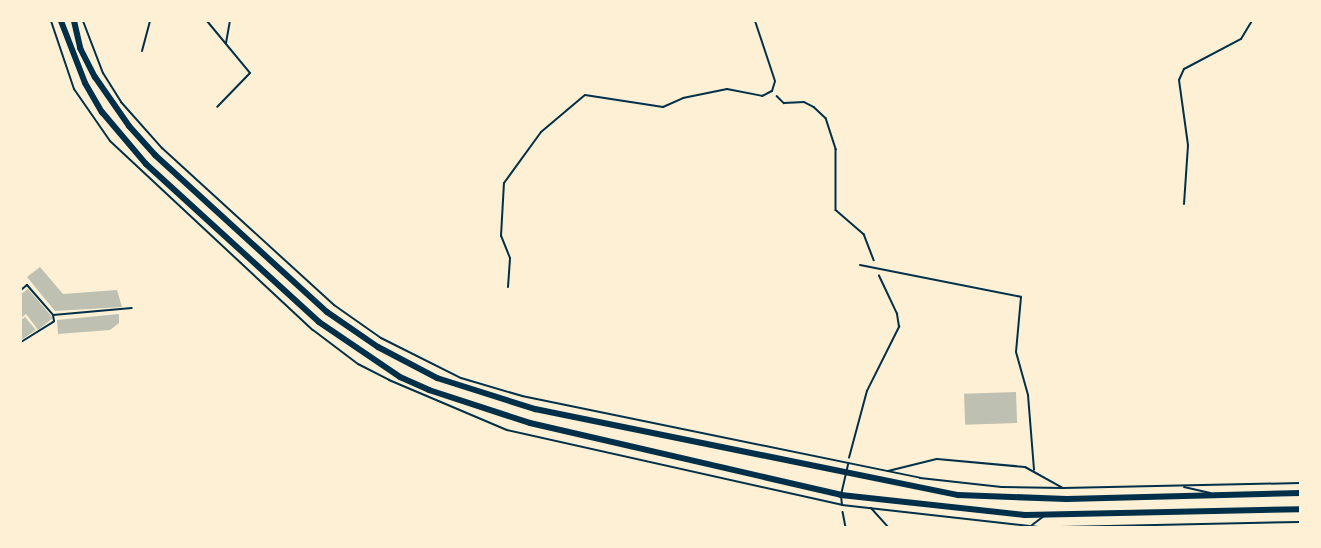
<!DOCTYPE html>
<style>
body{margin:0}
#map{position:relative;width:1321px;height:548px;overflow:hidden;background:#fdf0d5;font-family:Inter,sans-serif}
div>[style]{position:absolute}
.building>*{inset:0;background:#bec0b2;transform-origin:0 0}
.path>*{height:1.5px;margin:-0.75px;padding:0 0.75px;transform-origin:0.75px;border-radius:0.75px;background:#003049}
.service>*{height:2px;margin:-1px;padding:0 1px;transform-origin:1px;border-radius:1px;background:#003049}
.tertiary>*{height:6px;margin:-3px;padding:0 3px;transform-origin:3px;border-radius:3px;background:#003049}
span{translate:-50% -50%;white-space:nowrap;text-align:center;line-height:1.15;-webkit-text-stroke:4.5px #fdf0d5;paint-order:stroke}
.frame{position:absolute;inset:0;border:22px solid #fdf0d5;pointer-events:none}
</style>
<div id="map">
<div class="building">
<div style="clip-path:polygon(40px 267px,63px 294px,117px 290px,122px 307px,55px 311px,27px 277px)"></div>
<div style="clip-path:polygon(28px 289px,53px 318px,38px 330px,26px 314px,21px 318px,21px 294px)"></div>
<div style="clip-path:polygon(119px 314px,119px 323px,110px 330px,58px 334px,57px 320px)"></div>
<div style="clip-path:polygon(25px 317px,36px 330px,21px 340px,21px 320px)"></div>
<div style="left:1016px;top:392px;width:31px;height:52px;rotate:88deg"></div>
</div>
<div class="path">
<div style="left:777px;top:96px;width:10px;rotate:45deg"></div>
<div style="left:784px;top:103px;width:20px;rotate:-3deg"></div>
<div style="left:804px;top:102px;width:11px;rotate:27deg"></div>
<div style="left:814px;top:107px;width:16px;rotate:43deg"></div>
<div style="left:826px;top:118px;width:33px;rotate:72deg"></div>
<div style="left:836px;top:149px;width:61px;rotate:90deg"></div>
<div style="left:836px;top:210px;width:37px;rotate:41deg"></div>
<div style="left:864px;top:234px;width:28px;rotate:69deg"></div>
<div style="left:849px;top:458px;width:69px;rotate:-75deg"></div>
<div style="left:867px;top:391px;width:72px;rotate:-63.4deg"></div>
<div style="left:899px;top:327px;width:13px;rotate:-99deg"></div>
<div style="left:897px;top:314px;width:42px;rotate:-115.3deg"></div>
<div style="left:843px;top:512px;width:15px;rotate:79deg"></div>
</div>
<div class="service">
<div style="left:51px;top:21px;width:72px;rotate:71.3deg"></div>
<div style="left:74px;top:89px;width:63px;rotate:55.3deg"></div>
<div style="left:110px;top:141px;width:277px;rotate:43deg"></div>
<div style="left:313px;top:330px;width:56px;rotate:37.1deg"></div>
<div style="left:358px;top:364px;width:35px;rotate:27deg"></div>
<div style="left:389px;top:380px;width:128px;rotate:23deg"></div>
<div style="left:507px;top:430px;width:343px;rotate:12.6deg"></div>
<div style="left:842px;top:505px;width:196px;rotate:6.4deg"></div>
<div style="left:83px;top:21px;width:56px;rotate:69deg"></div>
<div style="left:103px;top:73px;width:34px;rotate:58deg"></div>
<div style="left:121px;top:102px;width:62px;rotate:48.3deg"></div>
<div style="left:162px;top:148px;width:233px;rotate:42.4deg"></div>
<div style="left:334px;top:305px;width:57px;rotate:35.1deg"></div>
<div style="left:381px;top:338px;width:89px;rotate:26.6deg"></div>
<div style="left:461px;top:378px;width:64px;rotate:16.4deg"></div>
<div style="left:522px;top:396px;width:406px;rotate:11.6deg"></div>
<div style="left:920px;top:478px;width:82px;rotate:6.3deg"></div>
<div style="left:1002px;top:487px;width:61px;rotate:0.9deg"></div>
<div style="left:1063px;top:488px;width:237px;rotate:-1.2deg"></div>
<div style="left:207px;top:21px;width:67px;rotate:50.4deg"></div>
<div style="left:250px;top:73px;width:47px;rotate:134.1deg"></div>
<div style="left:226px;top:43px;width:22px;rotate:-80deg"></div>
<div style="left:142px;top:51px;width:31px;rotate:-75deg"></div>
<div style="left:1184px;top:204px;width:59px;rotate:-86.1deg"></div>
<div style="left:1188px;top:145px;width:66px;rotate:-97.9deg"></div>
<div style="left:1179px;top:80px;width:12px;rotate:-66deg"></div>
<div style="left:1184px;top:69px;width:64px;rotate:-27.8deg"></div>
<div style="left:1241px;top:39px;width:21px;rotate:-59deg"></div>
<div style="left:860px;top:265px;width:164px;rotate:11.2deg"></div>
<div style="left:1021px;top:297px;width:55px;rotate:95.2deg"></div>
<div style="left:1016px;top:352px;width:45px;rotate:74.4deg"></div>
<div style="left:1028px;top:395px;width:75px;rotate:85.4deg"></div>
<div style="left:508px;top:287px;width:29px;rotate:-86deg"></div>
<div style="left:510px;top:258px;width:24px;rotate:-112deg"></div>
<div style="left:501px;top:236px;width:53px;rotate:-86.8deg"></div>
<div style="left:504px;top:183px;width:63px;rotate:-54deg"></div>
<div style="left:541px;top:132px;width:57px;rotate:-40.1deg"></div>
<div style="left:585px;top:95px;width:79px;rotate:8.7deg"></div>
<div style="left:663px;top:107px;width:22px;rotate:-24deg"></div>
<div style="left:683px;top:98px;width:45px;rotate:-11.6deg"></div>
<div style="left:727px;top:89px;width:36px;rotate:11deg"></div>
<div style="left:762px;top:96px;width:11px;rotate:-27deg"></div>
<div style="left:772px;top:91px;width:10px;rotate:-73deg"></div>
<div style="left:775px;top:81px;width:63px;rotate:-108.4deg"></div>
<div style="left:21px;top:290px;width:8px;rotate:-40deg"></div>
<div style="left:27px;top:285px;width:40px;rotate:49deg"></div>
<div style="left:53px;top:315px;width:79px;rotate:-5.1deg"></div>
<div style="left:21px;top:342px;width:39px;rotate:-32deg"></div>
<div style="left:54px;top:321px;width:6px;rotate:-99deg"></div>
<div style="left:888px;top:471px;width:50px;rotate:-13.8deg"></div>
<div style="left:937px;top:459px;width:88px;rotate:5.2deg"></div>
<div style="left:1025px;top:467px;width:43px;rotate:28.9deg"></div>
<div style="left:1184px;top:487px;width:27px;rotate:13deg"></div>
<div style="left:842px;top:505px;width:10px;rotate:-96deg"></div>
<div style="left:841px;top:495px;width:32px;rotate:-77deg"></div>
<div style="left:871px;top:508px;width:25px;rotate:48deg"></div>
<div style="left:1032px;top:525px;width:15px;rotate:-37deg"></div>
<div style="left:1061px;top:527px;width:239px;rotate:-1.2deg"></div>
</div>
<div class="tertiary">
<div style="left:61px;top:21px;width:66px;rotate:68.8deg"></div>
<div style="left:85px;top:83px;width:34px;rotate:60deg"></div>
<div style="left:102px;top:112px;width:68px;rotate:49.8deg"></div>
<div style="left:146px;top:164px;width:234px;rotate:42.4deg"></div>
<div style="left:319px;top:322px;width:98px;rotate:34.2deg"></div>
<div style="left:400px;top:377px;width:32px;rotate:24deg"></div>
<div style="left:429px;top:390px;width:106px;rotate:18.1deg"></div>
<div style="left:530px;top:423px;width:319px;rotate:13deg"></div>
<div style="left:841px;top:495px;width:185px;rotate:6.2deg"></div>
<div style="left:1025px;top:515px;width:275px;rotate:-1.2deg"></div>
<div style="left:74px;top:21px;width:28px;rotate:77deg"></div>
<div style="left:80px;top:48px;width:33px;rotate:63deg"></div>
<div style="left:95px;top:77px;width:60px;rotate:55.2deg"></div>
<div style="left:129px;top:126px;width:39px;rotate:48deg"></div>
<div style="left:155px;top:155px;width:233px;rotate:42.4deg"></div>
<div style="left:327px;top:312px;width:62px;rotate:34.5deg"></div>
<div style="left:378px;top:347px;width:67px;rotate:27.7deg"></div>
<div style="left:437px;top:378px;width:103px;rotate:17.6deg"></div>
<div style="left:535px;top:409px;width:432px;rotate:11.5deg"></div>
<div style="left:958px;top:495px;width:109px;rotate:2.1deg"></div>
<div style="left:1067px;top:499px;width:233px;rotate:-1.5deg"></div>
</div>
<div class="frame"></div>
</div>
